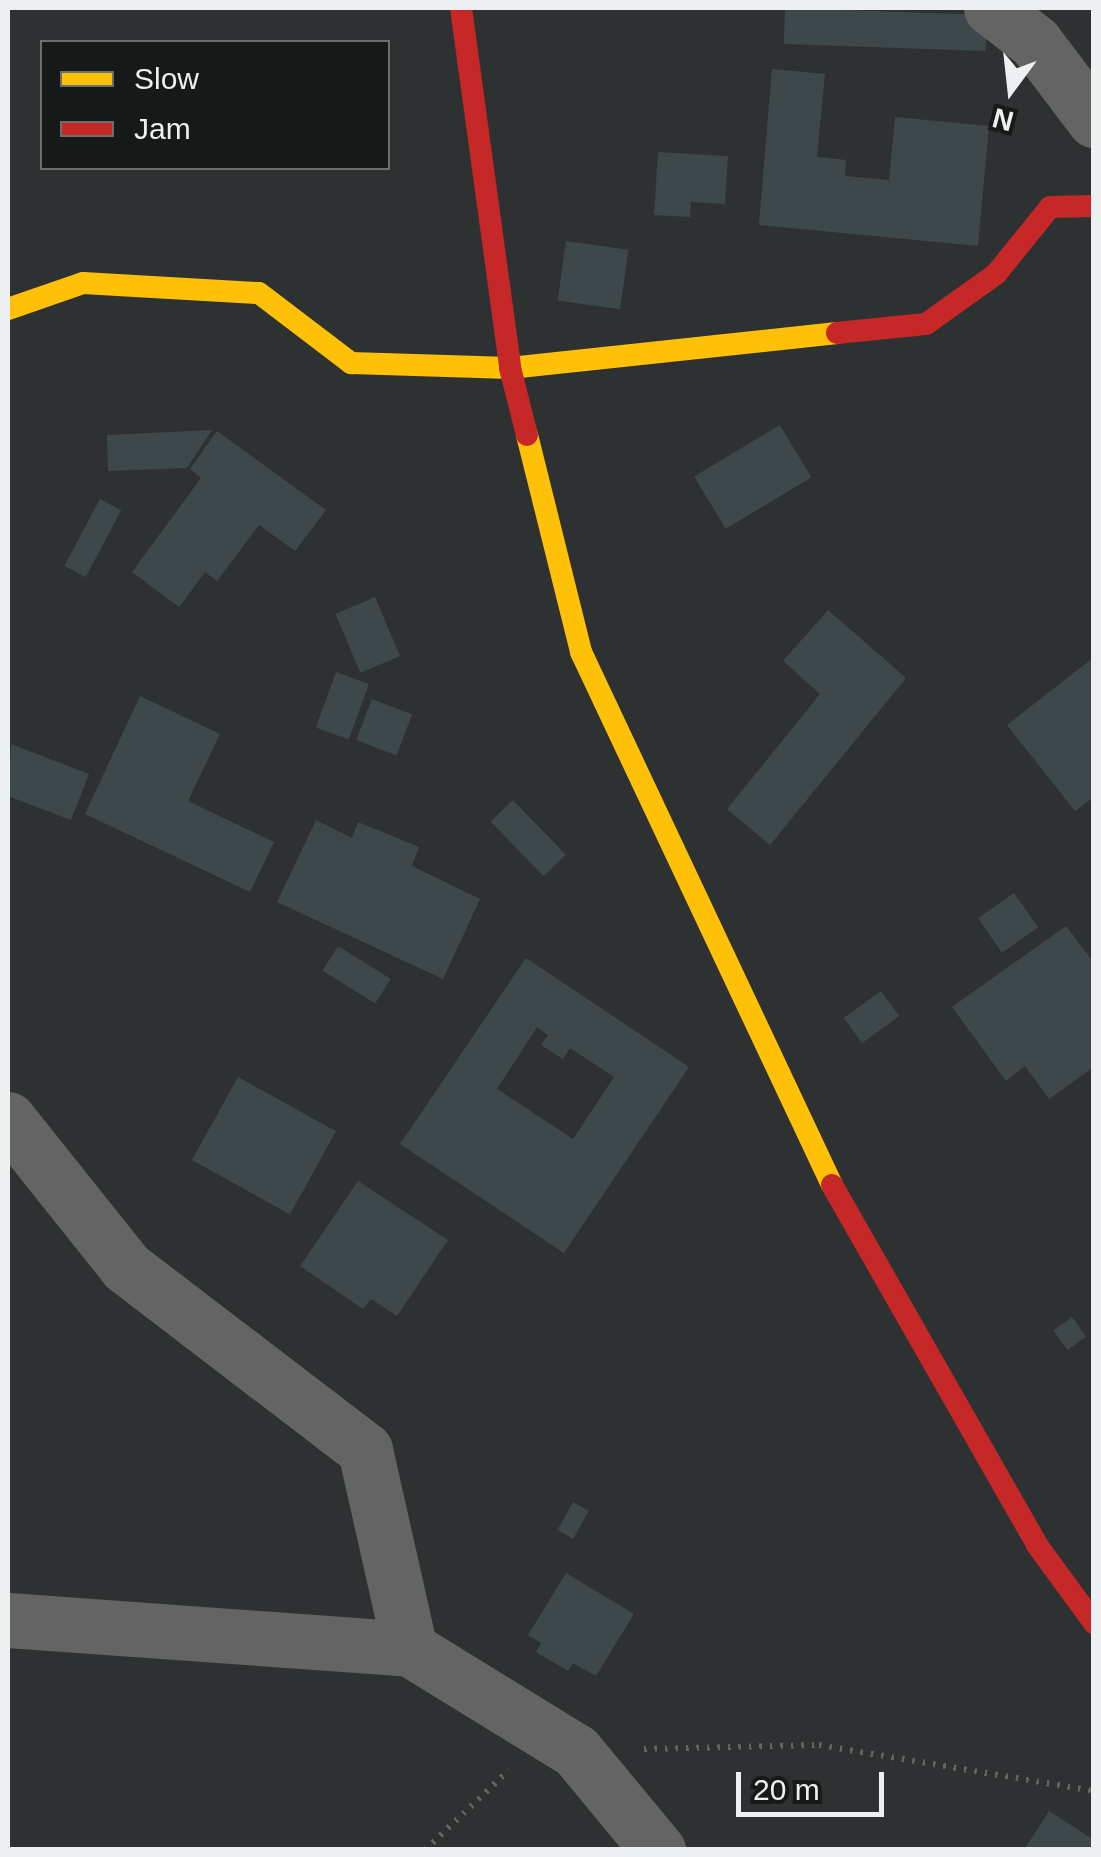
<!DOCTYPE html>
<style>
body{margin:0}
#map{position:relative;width:1101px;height:1857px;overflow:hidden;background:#2e3131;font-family:Arial,sans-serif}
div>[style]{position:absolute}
.building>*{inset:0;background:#3e484a;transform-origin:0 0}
.path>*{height:6px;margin-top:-3px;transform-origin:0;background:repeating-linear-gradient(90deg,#626363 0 2.5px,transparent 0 10.5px)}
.street>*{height:55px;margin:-27.5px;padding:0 27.5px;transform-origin:27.5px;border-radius:27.5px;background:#646464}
.slow>*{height:22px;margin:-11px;padding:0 11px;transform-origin:11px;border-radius:11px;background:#ffc107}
.jam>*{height:22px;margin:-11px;padding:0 11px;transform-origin:11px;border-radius:11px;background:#c62828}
span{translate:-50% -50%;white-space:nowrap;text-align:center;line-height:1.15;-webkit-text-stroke:10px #171919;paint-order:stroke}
.frame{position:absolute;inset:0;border:10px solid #edf0f0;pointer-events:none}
.legend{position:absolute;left:40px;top:40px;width:350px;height:130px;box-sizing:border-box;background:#171919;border:2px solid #6d6f6f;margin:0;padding:12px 18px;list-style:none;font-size:30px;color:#edf0f0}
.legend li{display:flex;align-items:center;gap:20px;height:50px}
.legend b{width:50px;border:2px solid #6d6f6f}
.north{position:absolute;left:961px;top:40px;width:100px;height:100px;-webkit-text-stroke:8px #171919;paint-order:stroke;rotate:195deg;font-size:28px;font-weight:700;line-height:40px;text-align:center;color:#edf0f0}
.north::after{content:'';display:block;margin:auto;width:35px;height:45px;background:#edf0f0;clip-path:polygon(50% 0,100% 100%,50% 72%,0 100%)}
.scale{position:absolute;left:736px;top:1772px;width:148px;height:45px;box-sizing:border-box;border:5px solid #edf0f0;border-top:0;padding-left:12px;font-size:30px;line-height:35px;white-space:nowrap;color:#edf0f0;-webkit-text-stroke:8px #171919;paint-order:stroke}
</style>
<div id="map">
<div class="building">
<div style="left:785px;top:8px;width:202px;height:36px;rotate:2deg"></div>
<div style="clip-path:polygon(772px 69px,825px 74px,817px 157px,846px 160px,845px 176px,889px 180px,895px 117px,989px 126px,978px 246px,759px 225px)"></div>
<div style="clip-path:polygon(658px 152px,728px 156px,725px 204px,691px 202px,690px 217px,654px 215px)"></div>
<div style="left:566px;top:241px;width:63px;height:60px;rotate:8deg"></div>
<div style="left:780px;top:425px;width:61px;height:100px;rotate:59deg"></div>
<div style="clip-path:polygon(212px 430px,187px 468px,108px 471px,107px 435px)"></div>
<div style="clip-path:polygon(217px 431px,326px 510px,295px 551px,259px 525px,217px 581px,205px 572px,179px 607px,132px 572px,201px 478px,190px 469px)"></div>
<div style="left:100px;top:499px;width:24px;height:76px;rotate:28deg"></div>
<div style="left:375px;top:597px;width:64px;height:43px;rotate:67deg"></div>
<div style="clip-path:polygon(828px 610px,906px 678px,770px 845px,727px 809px,820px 694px,783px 661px)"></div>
<div style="clip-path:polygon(1094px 657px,1094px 797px,1075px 811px,1007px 725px)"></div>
<div style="left:336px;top:672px;width:35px;height:59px;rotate:20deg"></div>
<div style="clip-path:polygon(140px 696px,220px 734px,188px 801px,274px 842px,250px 892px,85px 814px)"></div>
<div style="left:372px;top:699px;width:43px;height:44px;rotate:21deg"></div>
<div style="clip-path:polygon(11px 744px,89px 774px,71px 820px,8px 796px)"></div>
<div style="left:513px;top:800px;width:76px;height:31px;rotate:46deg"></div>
<div style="clip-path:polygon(316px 820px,352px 838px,358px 822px,419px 847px,412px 866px,480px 899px,443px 979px,277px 902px)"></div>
<div style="left:1014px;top:893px;width:42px;height:44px;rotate:55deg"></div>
<div style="clip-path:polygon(1066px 926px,1094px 963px,1094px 1067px,1049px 1099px,1025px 1066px,1006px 1081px,952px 1007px)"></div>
<div style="left:338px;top:946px;width:62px;height:29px;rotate:32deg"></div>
<div style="clip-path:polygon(evenodd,526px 958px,689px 1067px,564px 1253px,400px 1144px,526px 958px,537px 1027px,548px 1035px,541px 1045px,563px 1059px,570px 1048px,614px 1077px,573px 1139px,497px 1089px,537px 1027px)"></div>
<div style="left:881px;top:991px;width:31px;height:46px;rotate:54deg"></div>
<div style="left:238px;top:1077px;width:112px;height:95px;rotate:29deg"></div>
<div style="clip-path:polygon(358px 1181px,448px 1240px,397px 1316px,371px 1299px,363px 1309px,300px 1266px)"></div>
<div style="left:1072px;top:1317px;width:24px;height:23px;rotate:54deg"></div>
<div style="left:573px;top:1502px;width:18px;height:32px;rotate:29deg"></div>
<div style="clip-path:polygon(566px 1573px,634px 1614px,596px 1676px,573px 1663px,568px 1671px,536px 1652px,541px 1643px,528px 1635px)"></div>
<div style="clip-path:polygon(1049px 1811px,1094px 1840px,1094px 1850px,1024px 1850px)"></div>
</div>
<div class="path">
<div style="left:644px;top:1749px;width:175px;rotate:-1.3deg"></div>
<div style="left:819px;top:1745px;width:279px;rotate:9.5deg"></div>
<div style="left:425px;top:1850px;width:116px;rotate:-43.6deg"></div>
</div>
<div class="street">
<div style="left:991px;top:8px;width:56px;rotate:37.7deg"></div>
<div style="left:1035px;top:42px;width:98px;rotate:52.9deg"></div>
<div style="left:8px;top:1119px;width:189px;rotate:51.4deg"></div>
<div style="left:126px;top:1267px;width:301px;rotate:37.4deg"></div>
<div style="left:365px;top:1450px;width:204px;rotate:77.3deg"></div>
<div style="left:410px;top:1649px;width:195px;rotate:31.6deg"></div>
<div style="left:576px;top:1751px;width:129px;rotate:50.4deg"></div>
<div style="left:8px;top:1620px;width:403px;rotate:4.1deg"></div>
</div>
<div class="slow">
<div style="left:8px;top:309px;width:79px;rotate:-19.1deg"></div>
<div style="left:83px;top:283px;width:176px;rotate:3.3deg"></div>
<div style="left:259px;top:293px;width:116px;rotate:37.3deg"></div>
<div style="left:351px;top:363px;width:159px;rotate:1.8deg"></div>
<div style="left:510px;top:368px;width:329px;rotate:-6.1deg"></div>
<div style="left:527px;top:435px;width:224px;rotate:76deg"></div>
<div style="left:581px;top:652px;width:589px;rotate:64.78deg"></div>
</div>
<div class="jam">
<div style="left:461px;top:8px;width:363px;rotate:82.2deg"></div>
<div style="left:510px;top:368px;width:69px;rotate:75.8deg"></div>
<div style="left:837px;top:333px;width:89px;rotate:-5.8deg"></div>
<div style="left:926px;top:324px;width:86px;rotate:-35.5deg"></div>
<div style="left:996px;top:274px;width:86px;rotate:-51.1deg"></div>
<div style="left:1050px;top:207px;width:44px;rotate:-1.3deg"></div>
<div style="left:832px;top:1185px;width:414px;rotate:60.3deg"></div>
<div style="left:1037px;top:1545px;width:97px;rotate:53.8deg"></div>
</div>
<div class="frame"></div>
<ul class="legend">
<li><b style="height:12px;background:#ffc107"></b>Slow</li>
<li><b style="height:12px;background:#c62828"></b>Jam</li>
</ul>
<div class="north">N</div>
<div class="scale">20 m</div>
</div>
